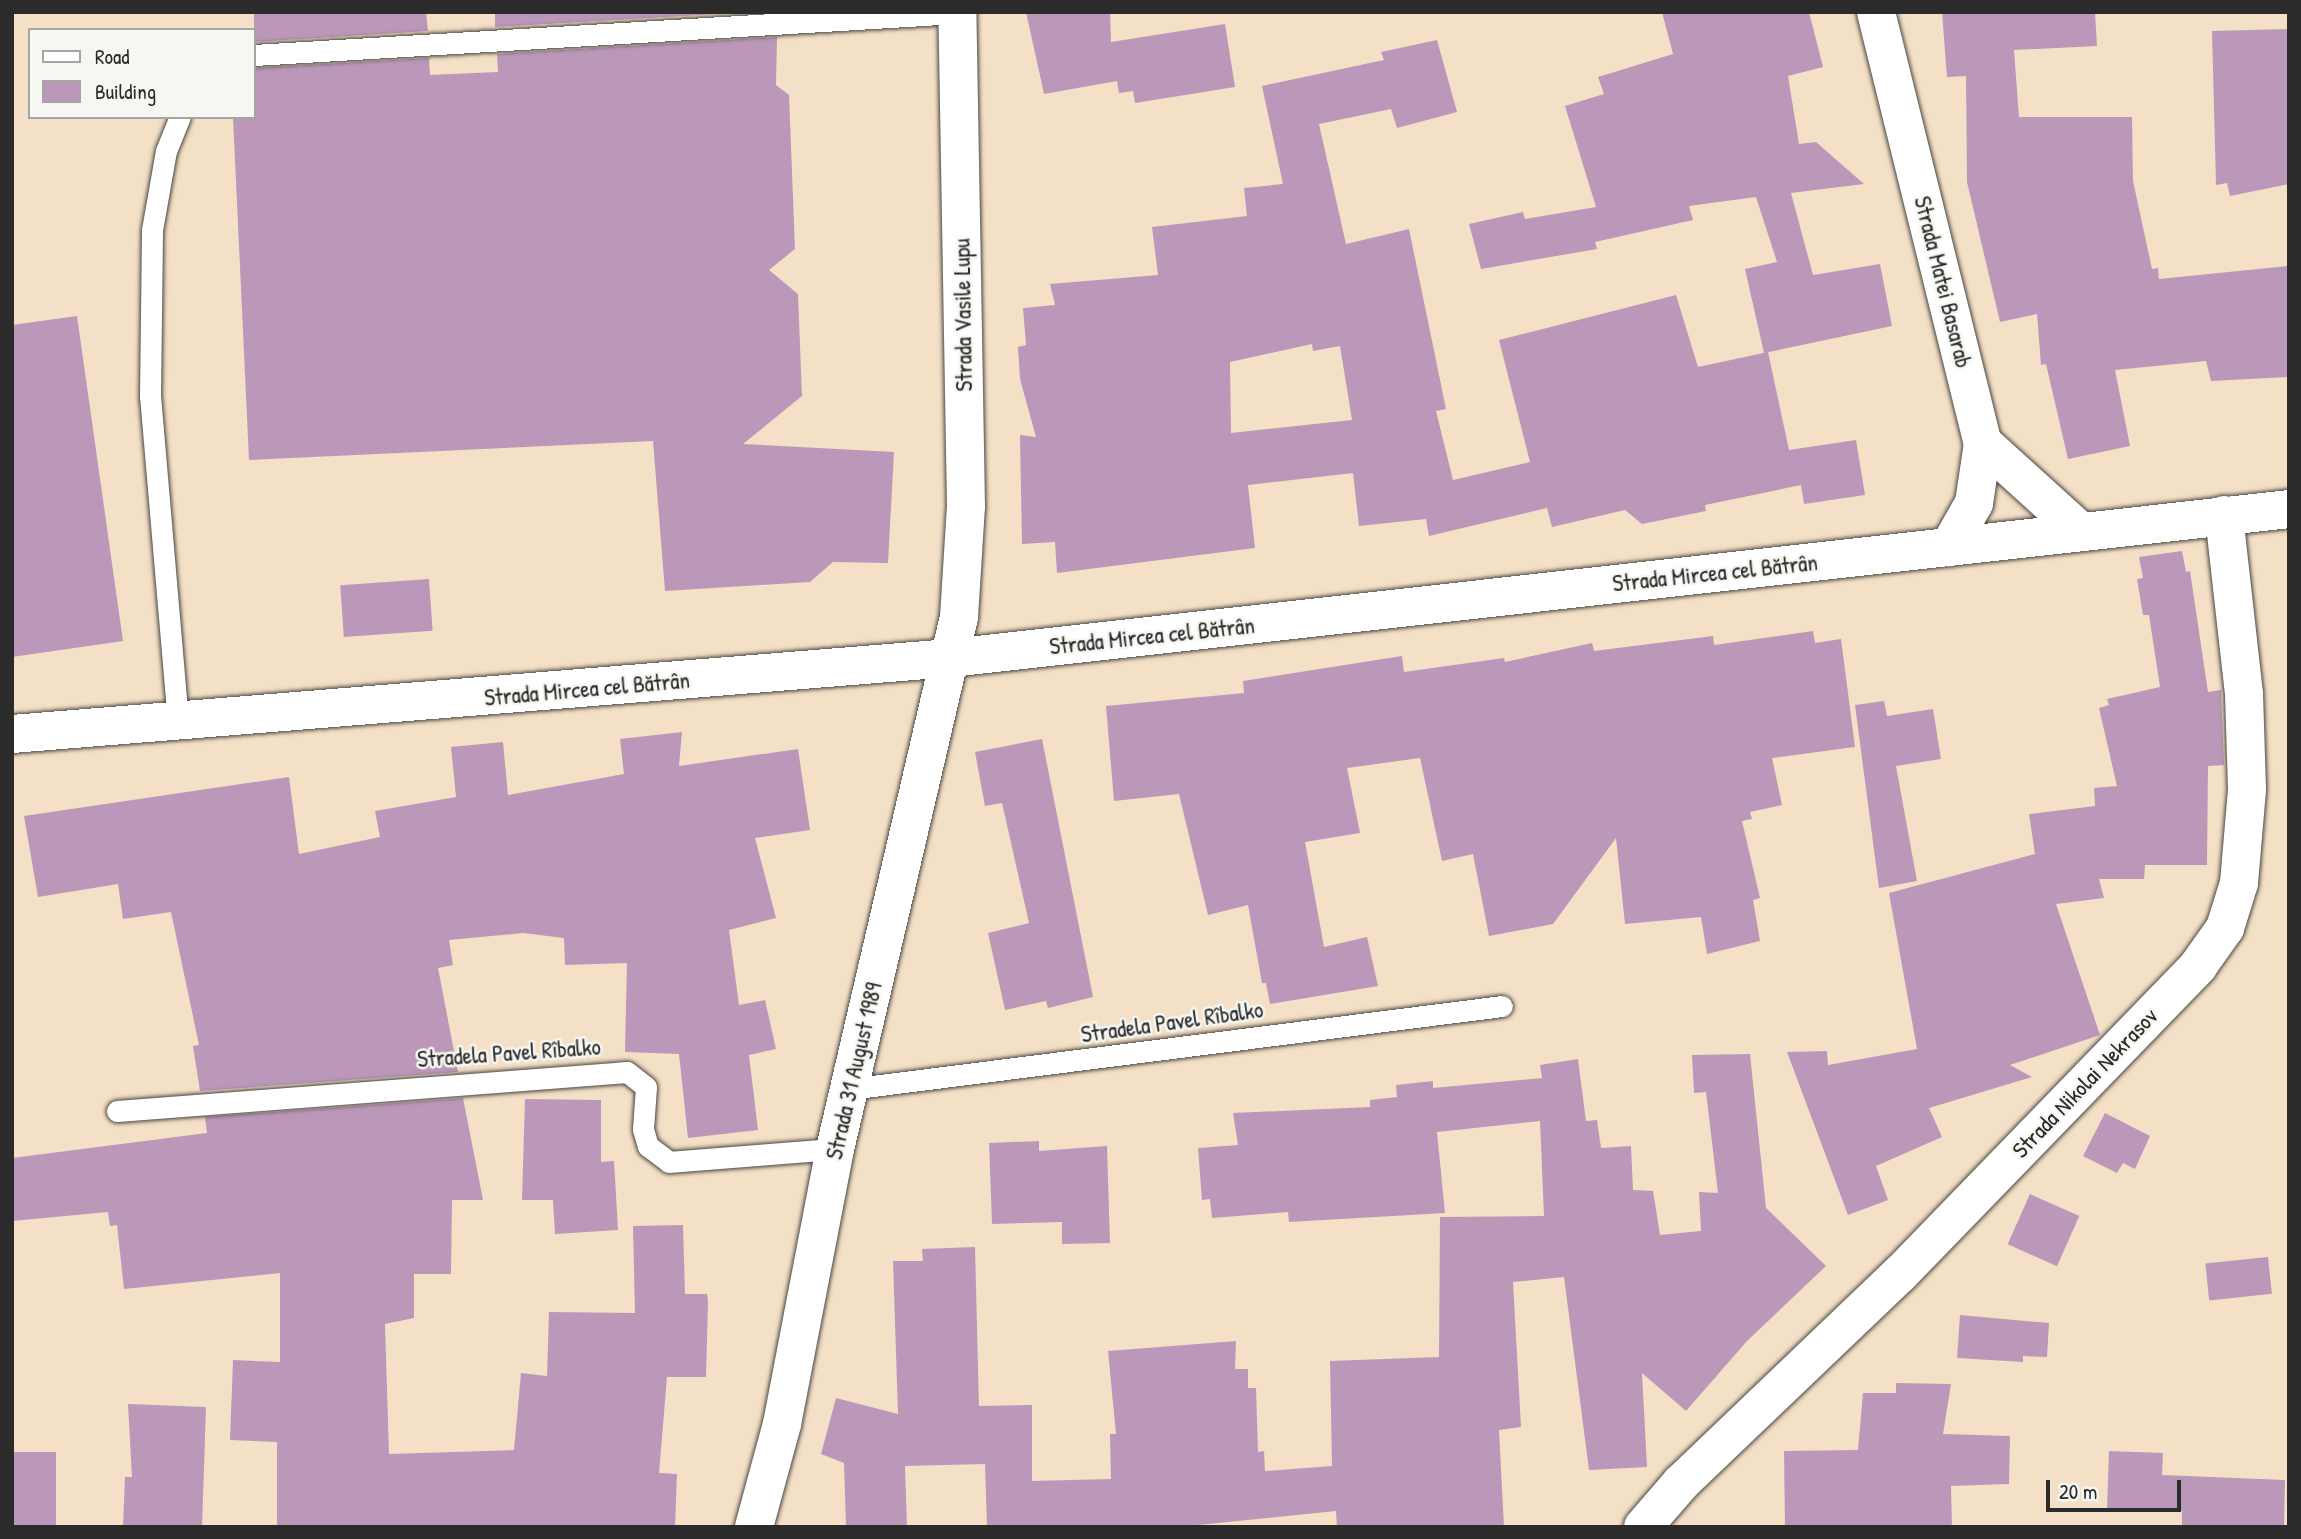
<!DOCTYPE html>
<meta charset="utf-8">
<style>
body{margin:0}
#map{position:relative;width:2301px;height:1539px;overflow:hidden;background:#f4e0c6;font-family:"Patrick Hand",sans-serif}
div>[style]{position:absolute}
.building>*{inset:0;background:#bb98ba;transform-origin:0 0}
.roads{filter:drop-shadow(0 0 2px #494642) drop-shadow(0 0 2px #494642)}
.lane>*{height:21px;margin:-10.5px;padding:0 10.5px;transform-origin:10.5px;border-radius:10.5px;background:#fff}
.street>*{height:38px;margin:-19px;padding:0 19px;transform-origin:19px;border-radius:19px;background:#fff}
.secondary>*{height:38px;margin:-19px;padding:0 19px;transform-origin:19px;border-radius:19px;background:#fff}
span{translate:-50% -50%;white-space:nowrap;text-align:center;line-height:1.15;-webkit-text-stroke:5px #f6f6f2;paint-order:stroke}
.street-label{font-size:23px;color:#2b2b2b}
.frame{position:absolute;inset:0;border:14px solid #2b2b2b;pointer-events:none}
.legend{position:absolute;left:28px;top:28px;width:228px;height:91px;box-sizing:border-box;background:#f6f6f2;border:2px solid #a5a5a2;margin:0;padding:9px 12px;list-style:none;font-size:21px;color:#2b2b2b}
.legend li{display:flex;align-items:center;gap:14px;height:35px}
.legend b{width:35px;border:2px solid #a5a5a2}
.scale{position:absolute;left:2046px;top:1480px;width:135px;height:32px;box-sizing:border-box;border:4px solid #2b2b2b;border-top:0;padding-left:9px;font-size:21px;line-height:24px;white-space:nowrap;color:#2b2b2b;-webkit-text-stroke:5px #f6f6f2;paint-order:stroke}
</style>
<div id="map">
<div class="building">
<div style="clip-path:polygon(254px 12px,426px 12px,428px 31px,254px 42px)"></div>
<div style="clip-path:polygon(495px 12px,749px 12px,495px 27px)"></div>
<div style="clip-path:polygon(1026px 12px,1110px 12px,1111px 42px,1225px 24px,1235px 87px,1135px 103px,1133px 91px,1119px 93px,1117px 81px,1044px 94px)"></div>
<div style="clip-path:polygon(1662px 12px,1809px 12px,1823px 67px,1788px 76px,1799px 144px,1816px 142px,1864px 184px,1791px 193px,1813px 275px,1880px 264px,1892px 326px,1764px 353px,1745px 269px,1777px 262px,1756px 197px,1689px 206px,1693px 220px,1595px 242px,1597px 249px,1481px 269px,1469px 224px,1523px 212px,1525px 219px,1596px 207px,1565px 106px,1604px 94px,1598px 77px,1673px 54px)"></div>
<div style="clip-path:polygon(1942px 12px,2095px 12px,2097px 46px,2014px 50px,2019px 117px,2132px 117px,2133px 181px,2152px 269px,2158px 268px,2159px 279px,2289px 266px,2289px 377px,2211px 381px,2206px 361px,2115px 370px,2130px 446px,2068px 459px,2046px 364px,2041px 365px,2037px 314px,2000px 322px,1967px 182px,1966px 76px,1947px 77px)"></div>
<div style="clip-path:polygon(2289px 29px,2289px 184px,2230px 196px,2227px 183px,2216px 185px,2212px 31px)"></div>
<div style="clip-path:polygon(777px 37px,776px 85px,789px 95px,795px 249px,769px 270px,798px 294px,802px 396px,743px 444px,894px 452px,888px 563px,833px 562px,810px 582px,665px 591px,653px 441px,249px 460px,233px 117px,254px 117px,254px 68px,429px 58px,430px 75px,498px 72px,497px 54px)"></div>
<div style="clip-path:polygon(evenodd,1437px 40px,1457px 112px,1397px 128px,1391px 109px,1319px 124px,1346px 244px,1409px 229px,1446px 409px,1436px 411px,1453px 480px,1530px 462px,1499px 340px,1676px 295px,1698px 367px,1768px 352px,1789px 450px,1856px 440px,1865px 495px,1804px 504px,1801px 485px,1705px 505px,1706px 511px,1642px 524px,1625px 510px,1552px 527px,1547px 508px,1429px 536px,1426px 519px,1359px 526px,1353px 473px,1248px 485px,1255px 548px,1057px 573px,1055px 542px,1022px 544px,1020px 435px,1036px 437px,1020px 379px,1018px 347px,1026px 345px,1023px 308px,1055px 305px,1050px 284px,1158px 275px,1152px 227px,1247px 216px,1244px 188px,1283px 184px,1262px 86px,1384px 60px,1381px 52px,1437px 40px,1312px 344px,1313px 351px,1340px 346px,1352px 420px,1231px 433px,1230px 362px,1312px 344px)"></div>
<div style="clip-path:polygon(77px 316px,123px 641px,12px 657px,12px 325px)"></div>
<div style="clip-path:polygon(2182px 551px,2186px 572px,2190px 571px,2208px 692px,2221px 690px,2224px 765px,2208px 766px,2207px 865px,2145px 865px,2144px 879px,2099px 879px,2104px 898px,2056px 904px,2100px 1035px,2010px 1065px,2032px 1077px,1929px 1108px,1942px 1137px,1876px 1166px,1888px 1200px,1848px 1215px,1787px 1052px,1827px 1051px,1828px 1065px,1917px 1049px,1889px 893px,2035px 854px,2029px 814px,2095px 806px,2094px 788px,2117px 786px,2099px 708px,2109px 705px,2107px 699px,2160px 687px,2149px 615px,2143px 615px,2137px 579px,2143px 578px,2139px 557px)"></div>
<div style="left:429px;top:579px;width:52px;height:89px;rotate:86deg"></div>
<div style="clip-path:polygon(1813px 631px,1815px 643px,1841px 639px,1855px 747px,1772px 758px,1782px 805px,1750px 812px,1752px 819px,1742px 821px,1760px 898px,1753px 900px,1760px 941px,1707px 954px,1701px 917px,1625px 924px,1616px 838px,1553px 924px,1489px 936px,1473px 854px,1442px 861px,1420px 758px,1347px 768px,1360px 833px,1305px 842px,1324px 947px,1367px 937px,1378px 986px,1270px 1004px,1266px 983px,1262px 983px,1248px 905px,1208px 915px,1179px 794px,1114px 801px,1106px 706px,1244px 693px,1243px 681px,1402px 656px,1404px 672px,1504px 658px,1505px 662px,1592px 643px,1594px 651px,1713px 636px,1714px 645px)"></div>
<div style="clip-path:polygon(1884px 701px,1887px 716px,1933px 709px,1941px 759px,1896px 766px,1917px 881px,1879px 888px,1855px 705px)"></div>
<div style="clip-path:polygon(682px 732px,679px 766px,798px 749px,810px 830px,755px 838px,776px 918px,729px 930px,739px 1005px,765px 1000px,776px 1049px,749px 1055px,758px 1130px,688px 1138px,679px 1054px,625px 1052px,627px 963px,565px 965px,564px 938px,523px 933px,449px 940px,453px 965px,438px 968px,458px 1072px,200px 1091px,193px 1046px,199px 1045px,171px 912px,123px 919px,118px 884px,38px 897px,24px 816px,289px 777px,299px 854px,380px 837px,375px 811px,456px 797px,451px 747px,503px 742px,508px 795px,624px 774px,620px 739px)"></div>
<div style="clip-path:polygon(1042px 739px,1093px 997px,1048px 1008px,1046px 1001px,1005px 1010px,988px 933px,1029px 923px,1002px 803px,985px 806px,975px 752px)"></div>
<div style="clip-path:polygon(1750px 1054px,1766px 1208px,1826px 1266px,1747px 1341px,1686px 1411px,1642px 1373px,1647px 1467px,1589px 1470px,1564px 1277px,1513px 1282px,1521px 1427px,1499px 1430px,1504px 1527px,1337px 1527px,1336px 1511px,1179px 1527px,987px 1527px,985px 1464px,905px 1466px,907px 1527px,846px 1527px,844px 1463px,821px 1454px,836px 1398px,898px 1414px,893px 1261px,923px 1261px,922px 1249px,975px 1247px,979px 1406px,1032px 1405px,1032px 1481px,1111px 1479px,1110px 1434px,1116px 1434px,1108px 1351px,1236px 1341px,1235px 1369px,1248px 1369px,1248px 1388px,1256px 1388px,1258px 1452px,1264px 1451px,1265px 1471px,1332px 1466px,1330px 1361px,1439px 1357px,1440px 1217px,1544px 1216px,1540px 1121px,1437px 1132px,1445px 1213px,1289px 1222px,1288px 1212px,1212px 1218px,1210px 1199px,1202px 1200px,1198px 1148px,1238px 1145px,1233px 1113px,1370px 1107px,1370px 1100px,1397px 1097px,1396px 1085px,1433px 1081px,1433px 1088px,1542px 1078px,1540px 1065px,1578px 1059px,1586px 1121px,1597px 1120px,1601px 1148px,1631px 1146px,1633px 1190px,1653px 1191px,1660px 1235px,1701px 1231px,1699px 1192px,1718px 1193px,1706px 1092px,1694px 1093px,1692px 1055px)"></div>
<div style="clip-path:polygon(463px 1098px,483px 1200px,452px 1200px,451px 1274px,414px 1274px,414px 1318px,385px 1324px,389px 1454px,514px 1450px,521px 1373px,547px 1376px,549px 1312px,635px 1313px,633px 1226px,683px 1225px,685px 1294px,707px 1294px,708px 1301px,706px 1377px,667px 1377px,659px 1473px,677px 1474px,675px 1527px,277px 1527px,277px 1442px,230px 1440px,233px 1360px,280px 1362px,280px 1273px,124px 1289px,117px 1225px,110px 1226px,108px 1212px,12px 1221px,12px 1158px,207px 1133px,205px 1117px)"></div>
<div style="clip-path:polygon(525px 1099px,601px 1100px,601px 1162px,614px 1161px,618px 1230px,555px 1234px,553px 1200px,522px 1200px)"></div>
<div style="clip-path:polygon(2105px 1113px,2150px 1136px,2135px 1169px,2123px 1163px,2117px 1173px,2083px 1156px)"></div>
<div style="clip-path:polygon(1039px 1141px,1039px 1151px,1107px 1146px,1110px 1243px,1062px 1244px,1062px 1222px,992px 1224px,989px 1143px)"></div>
<div style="left:2030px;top:1194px;width:54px;height:55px;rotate:24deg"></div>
<div style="left:2268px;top:1257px;width:37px;height:63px;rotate:84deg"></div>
<div style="clip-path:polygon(1960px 1315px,2049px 1323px,2047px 1357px,2023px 1356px,2023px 1362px,1957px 1358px)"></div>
<div style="clip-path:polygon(1896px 1383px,1951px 1384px,1943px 1434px,2010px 1436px,2009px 1484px,1951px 1486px,1952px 1527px,1785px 1527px,1784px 1451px,1858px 1450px,1863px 1393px,1896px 1393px)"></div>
<div style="clip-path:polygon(128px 1404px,206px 1407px,202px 1527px,123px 1527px,125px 1477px,132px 1477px)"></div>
<div style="clip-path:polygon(2109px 1451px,2163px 1453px,2162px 1475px,2285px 1480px,2284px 1527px,2182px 1527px,2182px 1511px,2107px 1509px)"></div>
<div style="left:12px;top:1452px;width:44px;height:75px"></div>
</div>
<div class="roads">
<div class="lane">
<div style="left:254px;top:55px;width:704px;rotate:-3.42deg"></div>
<div style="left:178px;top:722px;width:327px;rotate:-94.9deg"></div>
<div style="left:150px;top:396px;width:166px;rotate:-89.3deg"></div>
<div style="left:152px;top:230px;width:80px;rotate:-80deg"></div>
<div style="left:166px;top:151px;width:37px;rotate:-68deg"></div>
<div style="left:849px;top:1089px;width:658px;rotate:-7.24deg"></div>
<div style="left:117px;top:1111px;width:511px;rotate:-4.37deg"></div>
<div style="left:627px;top:1072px;width:24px;rotate:38deg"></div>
<div style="left:646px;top:1087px;width:42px;rotate:94.1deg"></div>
<div style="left:643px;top:1129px;width:18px;rotate:74deg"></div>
<div style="left:648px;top:1146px;width:26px;rotate:37deg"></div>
<div style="left:669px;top:1162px;width:167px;rotate:-4.5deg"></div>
</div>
<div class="street">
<div style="left:1876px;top:12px;width:444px;rotate:76.1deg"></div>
<div style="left:1983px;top:443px;width:61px;rotate:98.5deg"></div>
<div style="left:1974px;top:503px;width:51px;rotate:119.6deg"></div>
<div style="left:1983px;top:443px;width:132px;rotate:42.2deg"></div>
<div style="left:12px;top:734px;width:942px;rotate:-4.63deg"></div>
<div style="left:951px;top:658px;width:1346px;rotate:-6.35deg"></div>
<div style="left:1643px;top:1527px;width:58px;rotate:-49.2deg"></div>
<div style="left:1681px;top:1483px;width:303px;rotate:-43.7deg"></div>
<div style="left:1900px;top:1274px;width:429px;rotate:-45.9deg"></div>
<div style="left:2198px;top:966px;width:47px;rotate:-54.6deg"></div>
<div style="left:2225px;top:928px;width:47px;rotate:-72.7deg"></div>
<div style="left:2239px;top:883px;width:94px;rotate:-85.1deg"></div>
<div style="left:2247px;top:789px;width:95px;rotate:-91.8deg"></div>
<div style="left:2244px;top:694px;width:180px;rotate:-96.4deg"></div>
</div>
<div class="secondary">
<div style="left:754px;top:1527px;width:107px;rotate:-74.8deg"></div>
<div style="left:782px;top:1424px;width:280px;rotate:-79.1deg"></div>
<div style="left:835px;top:1149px;width:546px;rotate:-76.88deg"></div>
<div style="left:959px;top:617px;width:111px;rotate:-86.4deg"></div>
<div style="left:966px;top:506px;width:494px;rotate:-91deg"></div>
</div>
</div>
<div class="street-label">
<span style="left:1943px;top:282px;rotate:76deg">Strada Matei Basarab</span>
<span style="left:963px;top:315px;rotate:-91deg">Strada Vasile Lupu</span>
<span style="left:1715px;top:573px;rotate:-6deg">Strada Mircea cel Bătrân</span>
<span style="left:1152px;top:636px;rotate:-6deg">Strada Mircea cel Bătrân</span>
<span style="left:587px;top:689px;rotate:-5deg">Strada Mircea cel Bătrân</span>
<span style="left:1172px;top:1022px;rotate:-8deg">Stradela Pavel Rîbalko</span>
<span style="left:509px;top:1053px;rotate:-4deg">Stradela Pavel Rîbalko</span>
<span style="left:854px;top:1071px;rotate:-77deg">Strada 31 August 1989</span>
<span style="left:2085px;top:1083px;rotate:-46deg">Strada Nikolai Nekrasov</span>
</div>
<div class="frame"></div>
<ul class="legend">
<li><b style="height:9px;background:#fff"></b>Road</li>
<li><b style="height:19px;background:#bb98ba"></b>Building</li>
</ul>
<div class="scale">20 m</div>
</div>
